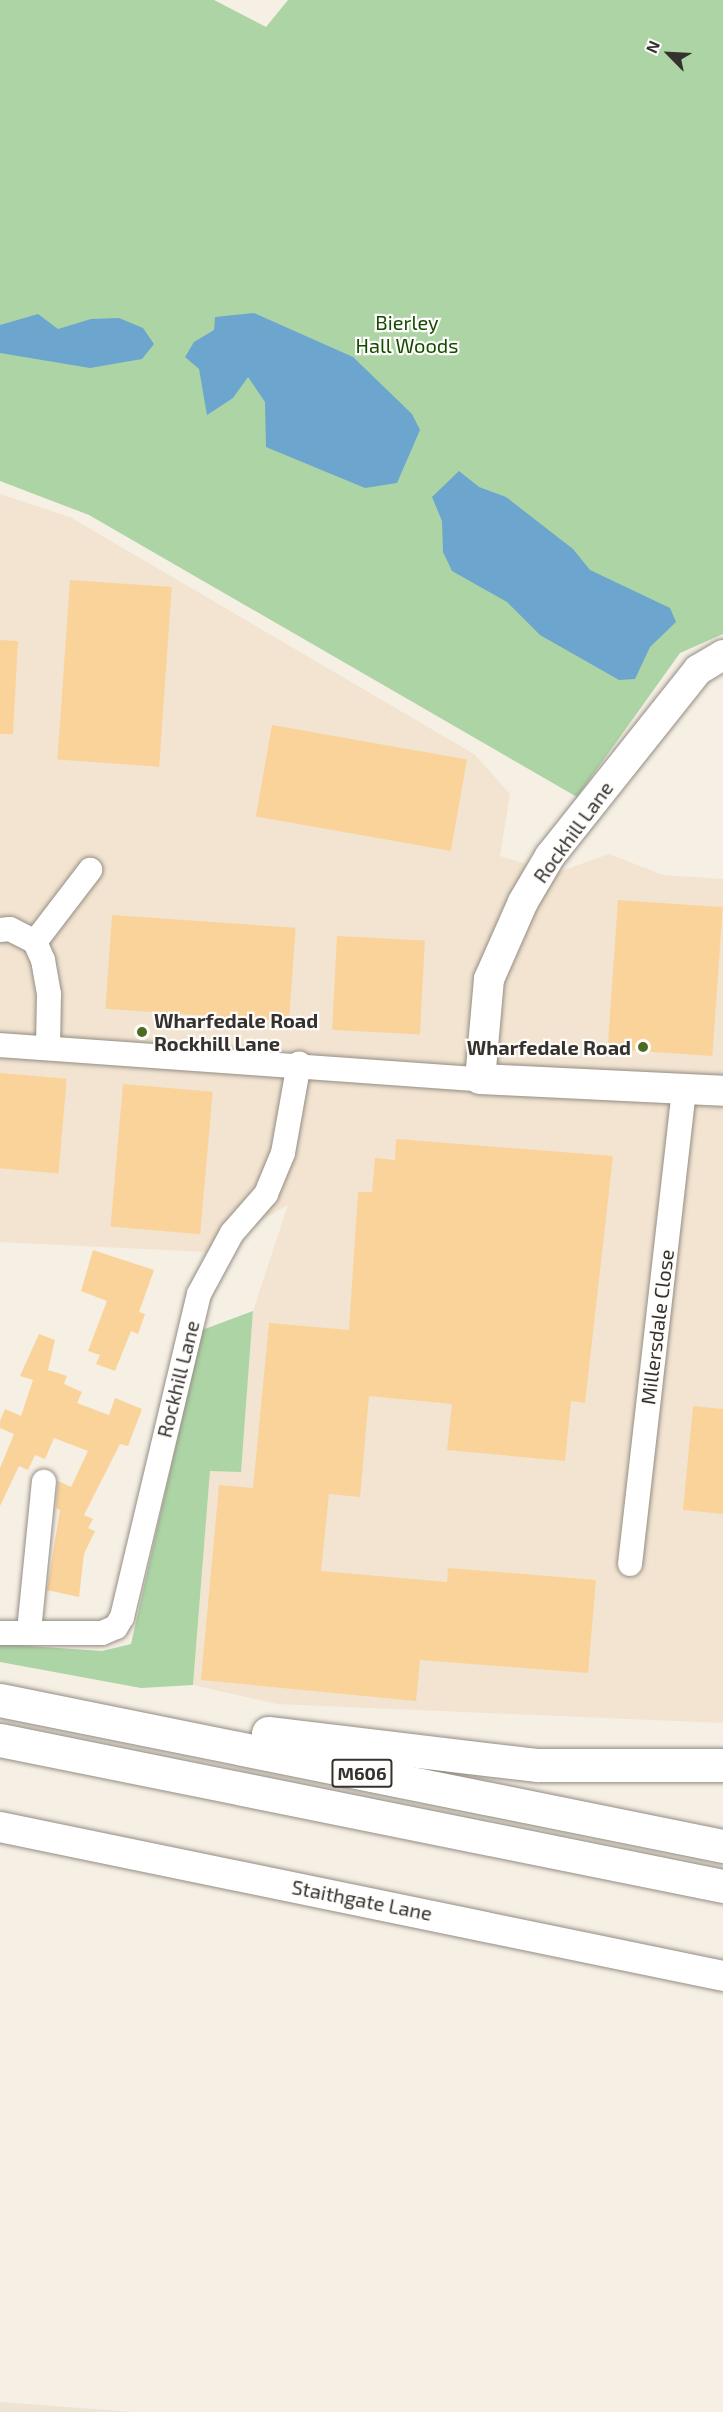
<!DOCTYPE html>
<style>
body{margin:0}
#map{position:relative;width:723px;height:2412px;overflow:hidden;background:#f6efe4;font-family:"Exo 2",sans-serif}
div>[style]{position:absolute}
.industrial>*{inset:0;background:#f2e4d0}
.built>*{inset:0;background:#efe3d3}
.green>*{inset:0;background:#add4a5}
.water>*{inset:0;background:#6ca5cd}
.building>*{inset:0;background:#fad39b;transform-origin:0 0}
.roads{filter:drop-shadow(0 0 2px #948d84) drop-shadow(0 0 2px #948d84)}
.minor>*{height:24px;margin:-12px;padding:0 12px;transform-origin:12px;border-radius:12px;background:#fff}
.tertiary>*{height:30px;margin:-15px;padding:0 15px;transform-origin:15px;border-radius:15px;background:#fff}
.motorway>*{height:33px;margin:-16.5px;padding:0 16.5px;transform-origin:16.5px;border-radius:16.5px;background:#fff}
.dots>*{width:16px;height:16px;translate:-50% -50%;box-sizing:border-box;border:3px solid #fefdfb;border-radius:50%}
span{translate:-50% -50%;white-space:nowrap;text-align:center;line-height:1.15;-webkit-text-stroke:4.5px #fefdfb;paint-order:stroke}
.shield-label span{padding:2px 4px;background:#fefdfb;border:2px solid;border-radius:4px;-webkit-text-stroke-width:0}
.shield-label{font-size:18px;color:#35322e;font-weight:700}
.park-label{font-size:20px;color:#144b02}
.street-label{font-size:20px;color:#35322e}
.poi-label{font-size:20px;color:#35322e;font-weight:700}
.left{translate:0 -50%;text-align:left}
.right{translate:-100% -50%;text-align:right}
.north{position:absolute;left:639px;top:24px;width:60px;height:60px;-webkit-text-stroke:4px #fefdfb;paint-order:stroke;rotate:294deg;font-size:16px;font-weight:700;line-height:24px;text-align:center;color:#35322e}
.north::after{content:'';display:block;margin:auto;width:21px;height:27px;background:#35322e;clip-path:polygon(50% 0,100% 100%,50% 72%,0 100%)}
</style>
<div id="map">
<div class="industrial">
<div style="clip-path:polygon(0 494px,70px 517px,474px 754px,510px 794px,500px 856px,556px 873px,609px 854px,663px 875px,723px 879px,723px 1723px,277px 1704px,193px 1685px,210px 1471px,241px 1471px,253px 1311px,288px 1205px,207px 1252px,0 1242px)"></div>
</div>
<div class="built">
<div style="clip-path:polygon(0 2402px,120px 2411px,130px 2412px,0 2412px)"></div>
</div>
<div class="green">
<div style="clip-path:polygon(0 0,214px 0,266px 27px,288px 0,723px 0,723px 634px,680px 653px,577px 797px,89px 515px,0 481px)"></div>
<div style="clip-path:polygon(253px 1311px,241px 1472px,210px 1471px,193px 1685px,141px 1688px,0 1662px,0 1644px,102px 1651px,131px 1644px,202px 1330px)"></div>
</div>
<div class="water">
<div style="clip-path:polygon(254px 313px,353px 357px,412px 414px,420px 430px,397px 483px,365px 488px,266px 447px,265px 402px,248px 377px,233px 398px,207px 415px,199px 369px,185px 357px,194px 342px,214px 330px,215px 317px)"></div>
<div style="clip-path:polygon(38px 314px,58px 329px,91px 319px,119px 318px,143px 328px,154px 344px,142px 359px,90px 368px,0 353px,0 325px)"></div>
<div style="clip-path:polygon(459px 471px,479px 487px,506px 497px,573px 549px,590px 570px,670px 608px,676px 622px,650px 647px,635px 679px,619px 680px,540px 635px,507px 602px,452px 571px,443px 552px,442px 521px,432px 497px)"></div>
</div>
<div class="building">
<div style="left:70px;top:580px;width:102px;height:180px;rotate:4deg"></div>
<div style="clip-path:polygon(0 640px,18px 641px,13px 734px,0 734px)"></div>
<div style="left:272px;top:725px;width:198px;height:93px;rotate:10deg"></div>
<div style="left:618px;top:900px;width:105px;height:149px;rotate:4deg"></div>
<div style="left:112px;top:915px;width:184px;height:94px;rotate:4deg"></div>
<div style="left:337px;top:936px;width:88px;height:94px;rotate:3deg"></div>
<div style="left:0;top:1073px;width:67px;height:95px;rotate:5deg"></div>
<div style="left:123px;top:1084px;width:90px;height:143px;rotate:5deg"></div>
<div style="clip-path:polygon(396px 1139px,613px 1156px,585px 1403px,571px 1401px,565px 1461px,447px 1450px,452px 1404px,369px 1396px,360px 1497px,329px 1494px,321px 1571px,447px 1582px,448px 1568px,596px 1580px,588px 1673px,420px 1660px,416px 1701px,201px 1680px,219px 1485px,253px 1488px,269px 1323px,349px 1330px,358px 1192px,372px 1192px,375px 1158px,395px 1160px)"></div>
<div style="clip-path:polygon(93px 1250px,154px 1270px,139px 1312px,145px 1314px,138px 1334px,131px 1331px,115px 1371px,96px 1364px,100px 1355px,88px 1351px,107px 1301px,81px 1291px)"></div>
<div style="clip-path:polygon(39px 1334px,55px 1340px,48px 1370px,67px 1376px,64px 1384px,82px 1392px,77px 1403px,109px 1415px,115px 1398px,142px 1409px,128px 1446px,120px 1444px,84px 1515px,93px 1519px,88px 1528px,95px 1531px,84px 1554px,79px 1597px,47px 1590px,60px 1510px,56px 1508px,58px 1481px,71px 1487px,88px 1451px,54px 1438px,45px 1459px,35px 1455px,28px 1470px,19px 1466px,0 1506px,0 1468px,14px 1434px,0 1428px,0 1421px,5px 1409px,21px 1416px,33px 1380px,20px 1376px)"></div>
<div style="clip-path:polygon(693px 1406px,723px 1409px,723px 1514px,683px 1510px)"></div>
</div>
<div class="roads">
<div class="minor">
<div style="left:0;top:930px;width:10px;rotate:-6deg"></div>
<div style="left:10px;top:929px;width:28px;rotate:27deg"></div>
<div style="left:35px;top:942px;width:20px;rotate:66deg"></div>
<div style="left:43px;top:960px;width:35px;rotate:80deg"></div>
<div style="left:49px;top:994px;width:54px;rotate:91.1deg"></div>
<div style="left:35px;top:942px;width:91px;rotate:-52.6deg"></div>
<div style="left:0;top:1045px;width:481px;rotate:4.1deg"></div>
<div style="left:630px;top:1564px;width:478px;rotate:-83.5deg"></div>
<div style="left:29px;top:1631px;width:150px;rotate:-84.3deg"></div>
<div style="left:0;top:1633px;width:102px"></div>
<div style="left:102px;top:1633px;width:15px;rotate:-23deg"></div>
<div style="left:116px;top:1627px;width:12px;rotate:-59deg"></div>
<div style="left:122px;top:1617px;width:332px;rotate:-76.6deg"></div>
<div style="left:199px;top:1294px;width:69px;rotate:-61.6deg"></div>
<div style="left:232px;top:1233px;width:52px;rotate:-48.9deg"></div>
<div style="left:266px;top:1194px;width:44px;rotate:-67.5deg"></div>
<div style="left:283px;top:1153px;width:91px;rotate:-79.9deg"></div>
</div>
<div class="tertiary">
<div style="left:723px;top:655px;width:29px;rotate:149deg"></div>
<div style="left:698px;top:670px;width:238px;rotate:128.5deg"></div>
<div style="left:550px;top:856px;width:53px;rotate:120.4deg"></div>
<div style="left:523px;top:902px;width:84px;rotate:113.8deg"></div>
<div style="left:489px;top:979px;width:100px;rotate:95.1deg"></div>
<div style="left:480px;top:1079px;width:243px;rotate:2.8deg"></div>
<div style="left:0;top:1827px;width:738px;rotate:11.64deg"></div>
</div>
<div class="motorway">
<div style="left:0;top:1700px;width:738px;rotate:11.42deg"></div>
<div style="left:268px;top:1733px;width:272px;rotate:6.8deg"></div>
<div style="left:538px;top:1765px;width:185px"></div>
<div style="left:0;top:1740px;width:738px;rotate:11.42deg"></div>
</div>
</div>
<div class="dots">
<div style="left:142px;top:1032px;background:#4c6c22"></div>
<div style="left:643px;top:1047px;background:#4c6c22"></div>
</div>
<div class="shield-label">
<span style="left:362px;top:1773px">M606</span>
</div>
<div class="park-label">
<span style="left:407px;top:334px">Bierley<br>Hall Woods</span>
</div>
<div class="street-label">
<span style="left:573px;top:832px;rotate:-54deg">Rockhill Lane</span>
<span style="left:657px;top:1327px;rotate:-83deg">Millersdale Close</span>
<span style="left:178px;top:1379px;rotate:-76deg">Rockhill Lane</span>
<span style="left:362px;top:1900px;rotate:11deg">Staithgate Lane</span>
</div>
<div class="poi-label">
<span class="left" style="left:154px;top:1032px">Wharfedale Road<br>Rockhill Lane</span>
<span class="right" style="left:631px;top:1047px">Wharfedale Road</span>
</div>
<div class="north">N</div>
</div>
